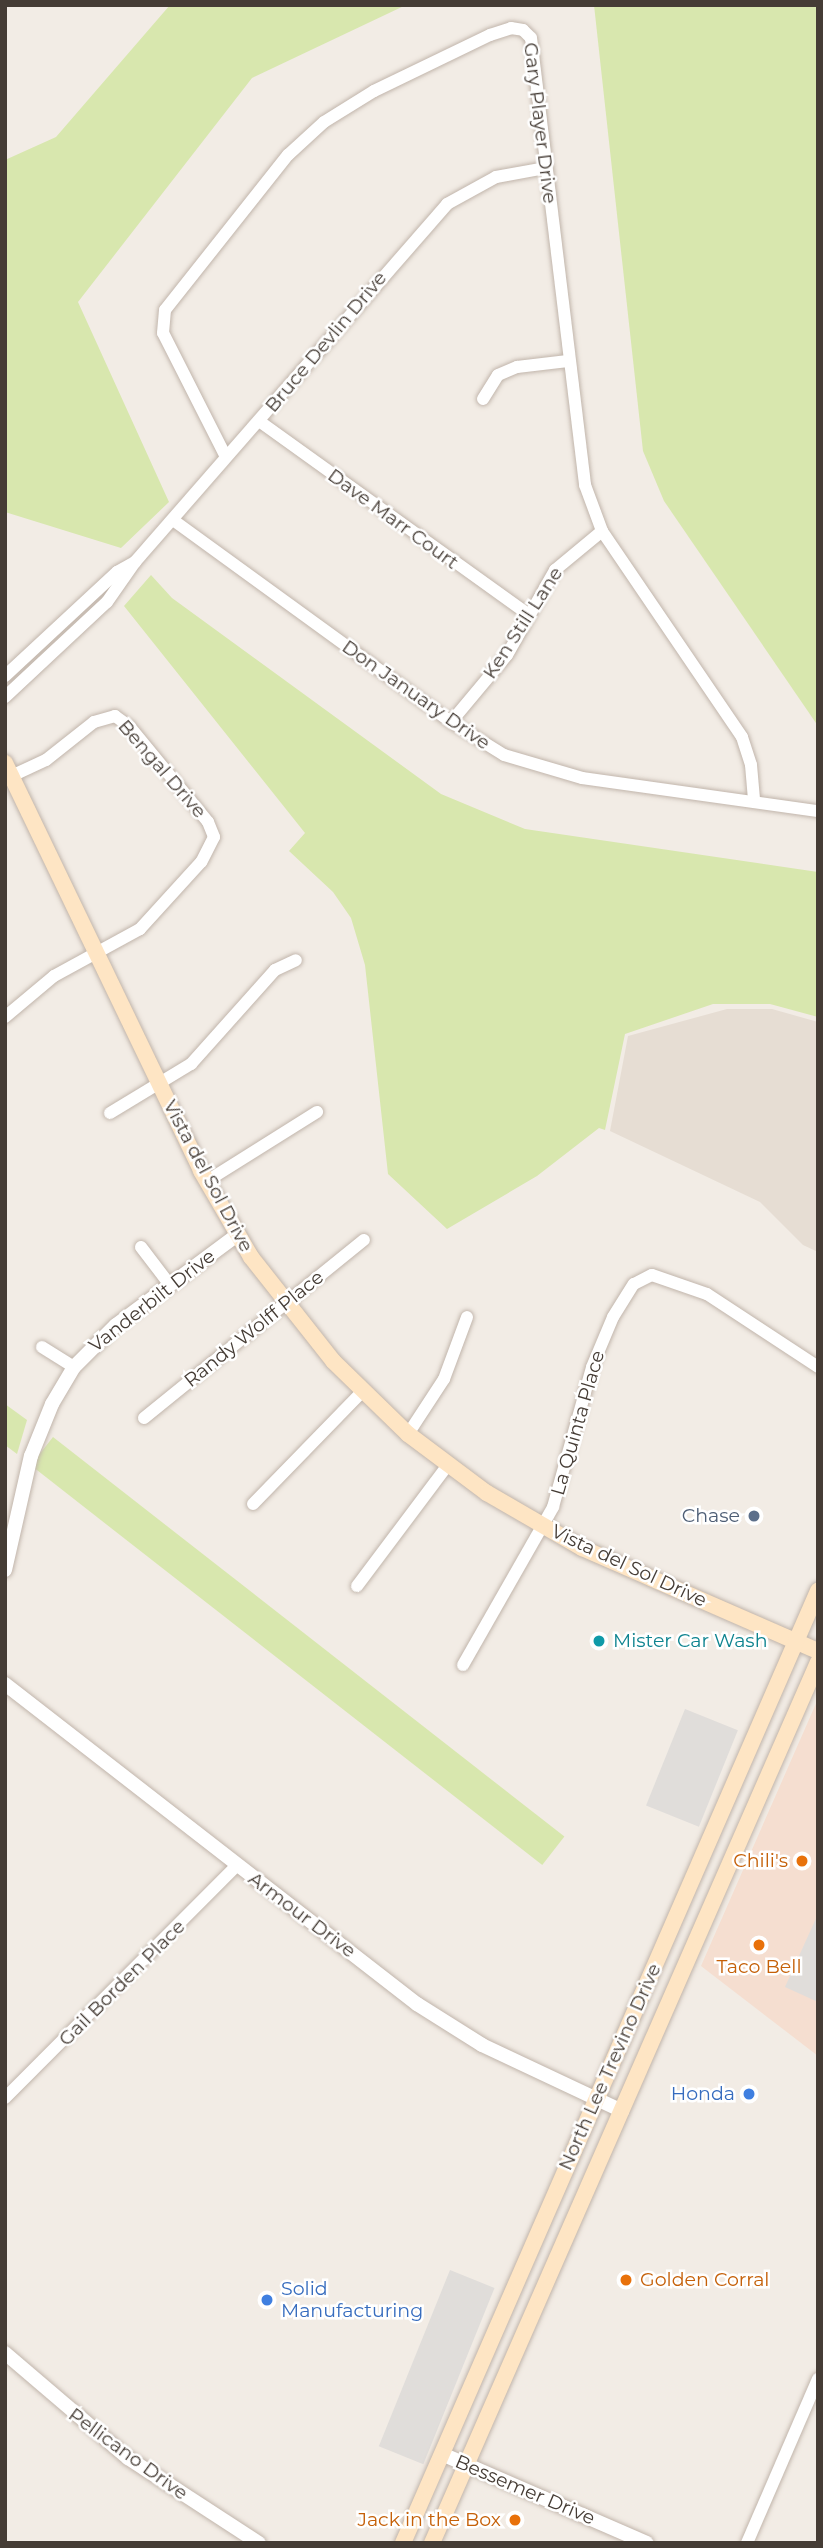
<!DOCTYPE html>
<style>
body{margin:0}
#map{position:relative;width:823px;height:2548px;overflow:hidden;background:#f2ece5;font-family:Montserrat,sans-serif}
div>[style]{position:absolute}
.residential>*{inset:0;background:#e6ddd3}
.commercial>*{inset:0;background:#f5ded0}
.green>*{inset:0;background:#d8e7ae;transform-origin:0 0}
.parking>*{inset:0;background:#e0ddda;transform-origin:0 0}
.roads{filter:drop-shadow(0 0 2px #c1b5ab) drop-shadow(0 0 2px #c1b5ab)}
.minor>*{height:12px;margin:-6px;padding:0 6px;transform-origin:6px;border-radius:6px;background:#fff}
.tertiary>*{height:14px;margin:-7px;padding:0 7px;transform-origin:7px;border-radius:7px;background:#fff}
.secondary>*{height:16px;margin:-8px;padding:0 8px;transform-origin:8px;border-radius:8px;background:#fee5c4}
.dots>*{width:19px;height:19px;translate:-50% -50%;box-sizing:border-box;border:4px solid #fff;border-radius:50%}
span{translate:-50% -50%;white-space:nowrap;text-align:center;line-height:1.15;-webkit-text-stroke:5px #fff;paint-order:stroke}
.street-label{font-size:19px;color:#453c35}
.service-label{font-size:19px;color:#4e5e75}
.right{translate:-100% -50%;text-align:right}
.culture-label{font-size:19px;color:#0d838f}
.left{translate:0 -50%;text-align:left}
.food-label{font-size:19px;color:#c56008}
.shop-label{font-size:19px;color:#366cbe}
.frame{position:absolute;inset:0;border:7px solid #453c35;pointer-events:none}
</style>
<div id="map">
<div class="residential">
<div style="clip-path:polygon(727px 1009px,772px 1009px,818px 1022px,818px 1252px,803px 1245px,760px 1202px,610px 1131px,628px 1036px)"></div>
</div>
<div class="commercial">
<div style="clip-path:polygon(818px 1699px,818px 2056px,701px 1966px)"></div>
</div>
<div class="green">
<div style="clip-path:polygon(170px 5px,406px 5px,252px 78px,78px 302px,169px 502px,121px 548px,5px 512px,5px 160px,56px 137px)"></div>
<div style="clip-path:polygon(594px 5px,818px 5px,818px 726px,664px 501px,643px 451px)"></div>
<div style="clip-path:polygon(151px 575px,172px 598px,441px 794px,525px 829px,818px 872px,818px 1017px,770px 1004px,713px 1004px,625px 1034px,605px 1130px,599px 1128px,537px 1176px,447px 1229px,388px 1174px,365px 965px,351px 918px,333px 892px,289px 851px,305px 833px,124px 606px)"></div>
<div style="clip-path:polygon(5px 1404px,27px 1420px,17px 1454px,5px 1445px)"></div>
<div style="left:53px;top:1437px;width:649px;height:36px;rotate:38deg"></div>
</div>
<div class="parking">
<div style="left:685px;top:1709px;width:57px;height:104px;rotate:22deg"></div>
<div style="clip-path:polygon(818px 1914px,818px 2002px,785px 1987px)"></div>
<div style="left:450px;top:2270px;width:48px;height:190px;rotate:22deg"></div>
</div>
<div class="roads">
<div class="minor">
<div style="left:483px;top:399px;width:28px;rotate:-58deg"></div>
<div style="left:498px;top:375px;width:21px;rotate:-23deg"></div>
<div style="left:517px;top:367px;width:51px;rotate:-6.7deg"></div>
<div style="left:259px;top:421px;width:332px;rotate:35.7deg"></div>
<div style="left:226px;top:457px;width:139px;rotate:-116.9deg"></div>
<div style="left:163px;top:333px;width:23px;rotate:-85deg"></div>
<div style="left:165px;top:310px;width:198px;rotate:-51.6deg"></div>
<div style="left:288px;top:155px;width:49px;rotate:-42.5deg"></div>
<div style="left:324px;top:122px;width:59px;rotate:-31.8deg"></div>
<div style="left:374px;top:91px;width:129px;rotate:-25.8deg"></div>
<div style="left:490px;top:35px;width:22px;rotate:-18deg"></div>
<div style="left:511px;top:28px;width:12px;rotate:9deg"></div>
<div style="left:523px;top:30px;width:11px;rotate:45deg"></div>
<div style="left:531px;top:38px;width:450px;rotate:83.1deg"></div>
<div style="left:585px;top:485px;width:49px;rotate:69.7deg"></div>
<div style="left:602px;top:531px;width:249px;rotate:55.8deg"></div>
<div style="left:742px;top:737px;width:29px;rotate:72deg"></div>
<div style="left:751px;top:765px;width:35px;rotate:85deg"></div>
<div style="left:173px;top:520px;width:344px;rotate:36deg"></div>
<div style="left:451px;top:722px;width:62px;rotate:31.9deg"></div>
<div style="left:504px;top:755px;width:81px;rotate:16.4deg"></div>
<div style="left:582px;top:778px;width:238px;rotate:8deg"></div>
<div style="left:5px;top:676px;width:153px;rotate:-42.9deg"></div>
<div style="left:117px;top:572px;width:21px;rotate:-29deg"></div>
<div style="left:135px;top:562px;width:475px;rotate:-48.9deg"></div>
<div style="left:447px;top:204px;width:56px;rotate:-28.9deg"></div>
<div style="left:496px;top:177px;width:51px;rotate:-10.2deg"></div>
<div style="left:5px;top:697px;width:139px;rotate:-43deg"></div>
<div style="left:107px;top:602px;width:49px;rotate:-55deg"></div>
<div style="left:451px;top:722px;width:87px;rotate:-50.1deg"></div>
<div style="left:507px;top:655px;width:98px;rotate:-60.5deg"></div>
<div style="left:555px;top:570px;width:61px;rotate:-39.7deg"></div>
<div style="left:5px;top:779px;width:45px;rotate:-24.9deg"></div>
<div style="left:46px;top:760px;width:61px;rotate:-38.4deg"></div>
<div style="left:94px;top:722px;width:22px;rotate:-16deg"></div>
<div style="left:115px;top:716px;width:19px;rotate:36deg"></div>
<div style="left:130px;top:727px;width:123px;rotate:50.6deg"></div>
<div style="left:208px;top:822px;width:16px;rotate:68deg"></div>
<div style="left:214px;top:837px;width:28px;rotate:117deg"></div>
<div style="left:201px;top:862px;width:91px;rotate:132.3deg"></div>
<div style="left:140px;top:929px;width:98px;rotate:151.3deg"></div>
<div style="left:54px;top:976px;width:64px;rotate:140.1deg"></div>
<div style="left:110px;top:1113px;width:95px;rotate:-31.2deg"></div>
<div style="left:191px;top:1064px;width:126px;rotate:-48.2deg"></div>
<div style="left:275px;top:970px;width:23px;rotate:-25deg"></div>
<div style="left:207px;top:1181px;width:130px;rotate:-32.1deg"></div>
<div style="left:141px;top:1247px;width:48px;rotate:52.7deg"></div>
<div style="left:42px;top:1347px;width:38px;rotate:32deg"></div>
<div style="left:144px;top:1418px;width:283px;rotate:-39deg"></div>
<div style="left:408px;top:1434px;width:66px;rotate:-56.8deg"></div>
<div style="left:444px;top:1379px;width:66px;rotate:-69.6deg"></div>
<div style="left:253px;top:1504px;width:156px;rotate:-45.8deg"></div>
<div style="left:357px;top:1586px;width:150px;rotate:-53.1deg"></div>
<div style="left:463px;top:1665px;width:182px;rotate:-60.3deg"></div>
<div style="left:553px;top:1507px;width:145px;rotate:-74.4deg"></div>
<div style="left:592px;top:1367px;width:54px;rotate:-67.2deg"></div>
<div style="left:613px;top:1317px;width:39px;rotate:-58deg"></div>
<div style="left:634px;top:1284px;width:20px;rotate:-27deg"></div>
<div style="left:652px;top:1275px;width:58px;rotate:19.1deg"></div>
<div style="left:707px;top:1294px;width:133px;rotate:33.3deg"></div>
<div style="left:5px;top:2098px;width:329px;rotate:-45.1deg"></div>
<div style="left:747px;top:2543px;width:179px;rotate:-66.6deg"></div>
</div>
<div class="tertiary">
<div style="left:5px;top:1570px;width:117px;rotate:-77.2deg"></div>
<div style="left:31px;top:1456px;width:56px;rotate:-68deg"></div>
<div style="left:52px;top:1404px;width:43px;rotate:-59.3deg"></div>
<div style="left:74px;top:1367px;width:59px;rotate:-45deg"></div>
<div style="left:116px;top:1325px;width:151px;rotate:-36.6deg"></div>
<div style="left:5px;top:1684px;width:522px;rotate:37.84deg"></div>
<div style="left:417px;top:2004px;width:77px;rotate:32.2deg"></div>
<div style="left:482px;top:2045px;width:155px;rotate:25.2deg"></div>
<div style="left:5px;top:2353px;width:162px;rotate:40.5deg"></div>
<div style="left:128px;top:2458px;width:156px;rotate:33deg"></div>
<div style="left:442px;top:2454px;width:223px;rotate:23.5deg"></div>
</div>
<div class="secondary">
<div style="left:5px;top:763px;width:453px;rotate:64.3deg"></div>
<div style="left:201px;top:1171px;width:99px;rotate:59.8deg"></div>
<div style="left:251px;top:1257px;width:132px;rotate:51.7deg"></div>
<div style="left:333px;top:1361px;width:105px;rotate:44.2deg"></div>
<div style="left:408px;top:1434px;width:99px;rotate:36.8deg"></div>
<div style="left:487px;top:1493px;width:110px;rotate:30.1deg"></div>
<div style="left:582px;top:1548px;width:257px;rotate:23.6deg"></div>
<div style="left:403px;top:2543px;width:1039px;rotate:-66.45deg"></div>
<div style="left:432px;top:2543px;width:962px;rotate:-66.34deg"></div>
</div>
</div>
<div class="dots">
<div style="left:754px;top:1516px;background:#5c6f8a"></div>
<div style="left:599px;top:1641px;background:#0f9aa8"></div>
<div style="left:802px;top:1861px;background:#e8710a"></div>
<div style="left:759px;top:1945px;background:#e8710a"></div>
<div style="left:749px;top:2094px;background:#3f7fe0"></div>
<div style="left:626px;top:2280px;background:#e8710a"></div>
<div style="left:267px;top:2300px;background:#3f7fe0"></div>
<div style="left:515px;top:2520px;background:#e8710a"></div>
</div>
<div class="street-label">
<span style="left:540px;top:123px;rotate:83deg">Gary Player Drive</span>
<span style="left:326px;top:342px;rotate:-50deg">Bruce Devlin Drive</span>
<span style="left:393px;top:519px;rotate:36deg">Dave Marr Court</span>
<span style="left:523px;top:623px;rotate:-57deg">Ken Still Lane</span>
<span style="left:416px;top:695px;rotate:35deg">Don January Drive</span>
<span style="left:162px;top:769px;rotate:49deg">Bengal Drive</span>
<span style="left:208px;top:1176px;rotate:62deg">Vista del Sol Drive</span>
<span style="left:152px;top:1301px;rotate:-38deg">Vanderbilt Drive</span>
<span style="left:254px;top:1329px;rotate:-39deg">Randy Wolff Place</span>
<span style="left:578px;top:1423px;rotate:-74deg">La Quinta Place</span>
<span style="left:629px;top:1566px;rotate:25deg">Vista del Sol Drive</span>
<span style="left:302px;top:1915px;rotate:37deg">Armour Drive</span>
<span style="left:122px;top:1983px;rotate:-45deg">Gail Borden Place</span>
<span style="left:610px;top:2067px;rotate:-66deg">North Lee Trevino Drive</span>
<span style="left:128px;top:2454px;rotate:36deg">Pellicano Drive</span>
<span style="left:525px;top:2490px;rotate:23deg">Bessemer Drive</span>
</div>
<div class="service-label">
<span class="right" style="left:740px;top:1516px">Chase</span>
</div>
<div class="culture-label">
<span class="left" style="left:613px;top:1641px">Mister Car Wash</span>
</div>
<div class="food-label">
<span class="right" style="left:788px;top:1861px">Chili's</span>
<span style="left:759px;top:1967px">Taco Bell</span>
<span class="left" style="left:640px;top:2280px">Golden Corral</span>
<span class="right" style="left:501px;top:2520px">Jack in the Box</span>
</div>
<div class="shop-label">
<span class="right" style="left:735px;top:2094px">Honda</span>
<span class="left" style="left:281px;top:2300px">Solid<br>Manufacturing</span>
</div>
<div class="frame"></div>
</div>
